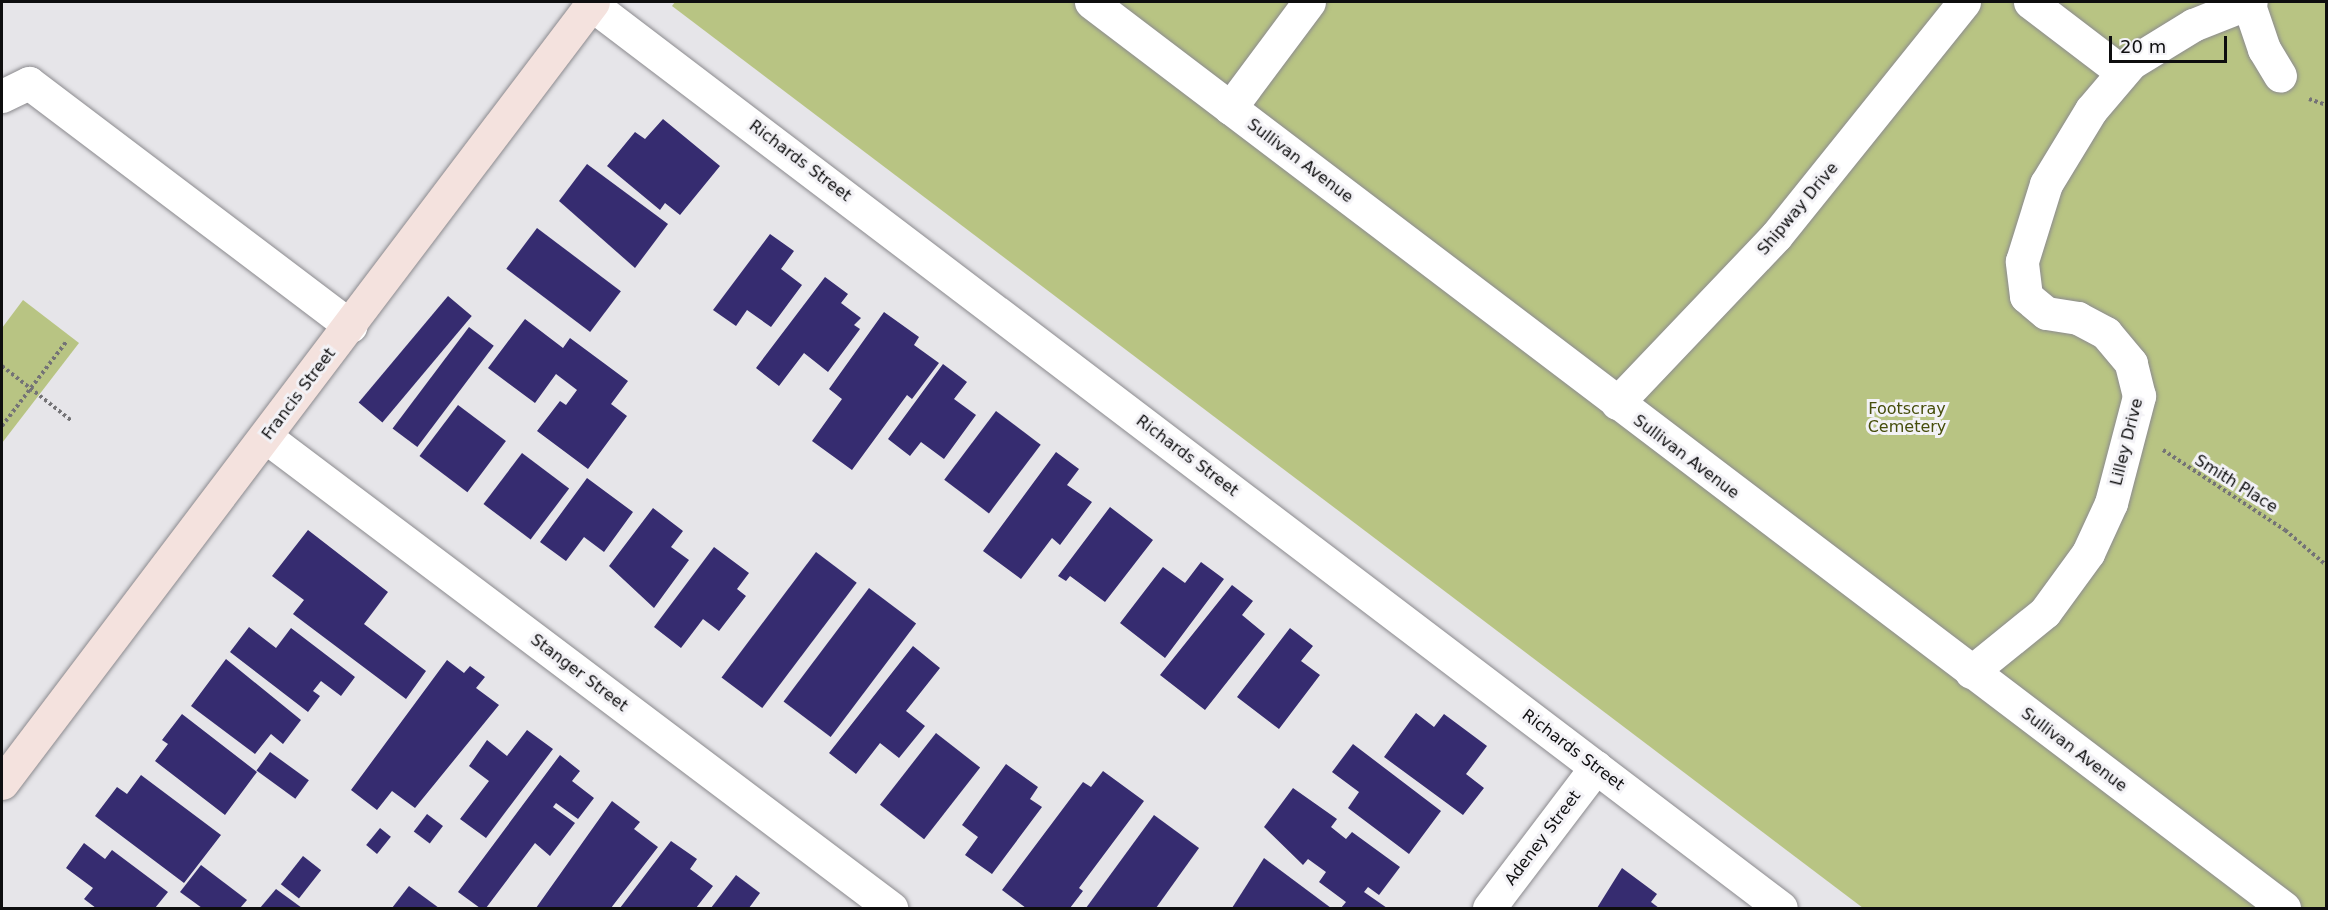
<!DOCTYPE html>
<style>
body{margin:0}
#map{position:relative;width:2328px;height:910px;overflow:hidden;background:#e6e5e9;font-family:"DejaVu Sans",sans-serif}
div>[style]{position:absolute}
.green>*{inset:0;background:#b8c483}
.building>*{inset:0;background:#362c70;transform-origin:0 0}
.path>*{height:4px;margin-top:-2px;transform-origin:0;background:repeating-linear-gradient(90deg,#747376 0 3px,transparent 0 6px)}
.roads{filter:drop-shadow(0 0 2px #8b8a8e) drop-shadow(0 0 2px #8b8a8e)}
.minor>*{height:33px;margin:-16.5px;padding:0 16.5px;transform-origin:16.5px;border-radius:16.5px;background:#fff}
.major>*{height:33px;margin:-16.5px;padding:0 16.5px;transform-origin:16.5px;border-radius:16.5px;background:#f4e2de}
span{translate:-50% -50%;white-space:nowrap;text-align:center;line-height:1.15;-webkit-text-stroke:6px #f3f2f6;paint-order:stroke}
.street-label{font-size:16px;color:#0e0e0f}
.park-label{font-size:16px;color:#464e0b}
.frame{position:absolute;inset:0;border:3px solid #0e0e0f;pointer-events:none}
.scale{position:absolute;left:2109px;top:36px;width:118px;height:27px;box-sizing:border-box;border:3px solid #0e0e0f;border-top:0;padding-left:8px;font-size:18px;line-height:21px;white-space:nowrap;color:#0e0e0f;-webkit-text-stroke:4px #f3f2f6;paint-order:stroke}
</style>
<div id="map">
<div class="green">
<div style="clip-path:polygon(675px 2px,2326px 2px,2326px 908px,1863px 908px,672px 6px)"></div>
<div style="clip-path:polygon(23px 300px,79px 343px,2px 443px,2px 328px)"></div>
</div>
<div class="building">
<div style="clip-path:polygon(663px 119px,720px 166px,680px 215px,665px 203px,660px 210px,607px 166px,635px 132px,645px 139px)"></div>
<div style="clip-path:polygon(587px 164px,668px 224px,635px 268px,559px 201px)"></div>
<div style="left:537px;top:228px;width:105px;height:51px;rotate:37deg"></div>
<div style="clip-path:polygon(770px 234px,794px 251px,781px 269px,802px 285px,771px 327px,747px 310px,736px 326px,713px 310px)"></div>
<div style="clip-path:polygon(825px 277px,848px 294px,841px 303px,861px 318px,854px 325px,860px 329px,828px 372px,804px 353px,779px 386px,756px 368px)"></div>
<div style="left:448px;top:296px;width:31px;height:139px;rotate:40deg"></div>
<div style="clip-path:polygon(884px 312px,919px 337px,914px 345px,939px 363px,912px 399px,907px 395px,852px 470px,812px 441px,842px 399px,829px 389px)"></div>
<div style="clip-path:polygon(525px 319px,563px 348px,570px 338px,628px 381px,611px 404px,627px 416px,588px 469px,537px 431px,560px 401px,566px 405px,577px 390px,556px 374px,535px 403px,488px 368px)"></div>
<div style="left:469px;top:327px;width:31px;height:127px;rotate:37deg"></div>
<div style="clip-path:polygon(943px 364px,967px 382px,954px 399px,976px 415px,944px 459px,921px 442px,910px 456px,888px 439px)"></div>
<div style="left:458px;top:405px;width:60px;height:64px;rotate:37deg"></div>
<div style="left:996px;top:411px;width:56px;height:86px;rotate:37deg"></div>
<div style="clip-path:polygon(1056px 452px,1079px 469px,1067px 485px,1092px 502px,1060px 545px,1052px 538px,1021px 579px,983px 551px)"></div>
<div style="left:522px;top:453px;width:59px;height:64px;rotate:37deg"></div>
<div style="clip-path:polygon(587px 478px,633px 512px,604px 552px,584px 537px,566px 561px,540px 542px)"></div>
<div style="clip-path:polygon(1110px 507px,1153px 540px,1105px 602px,1070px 576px,1066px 581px,1058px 576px)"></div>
<div style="clip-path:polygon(653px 508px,683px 531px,671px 547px,689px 560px,654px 608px,609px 566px)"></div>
<div style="clip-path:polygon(308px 530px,388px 592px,364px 624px,426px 671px,406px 699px,293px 614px,304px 600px,272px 576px)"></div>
<div style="clip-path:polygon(714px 547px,749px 573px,737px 589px,746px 596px,719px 631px,703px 619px,681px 648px,654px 627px)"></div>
<div style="left:816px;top:552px;width:51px;height:157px;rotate:37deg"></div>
<div style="clip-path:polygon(1201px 562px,1224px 579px,1165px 658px,1120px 623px,1163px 567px,1185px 583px)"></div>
<div style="clip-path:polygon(1232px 585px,1253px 601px,1242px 615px,1265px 634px,1205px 710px,1160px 675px)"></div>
<div style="left:869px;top:588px;width:59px;height:142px;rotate:37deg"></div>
<div style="clip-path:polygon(249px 627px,276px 648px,291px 628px,355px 677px,341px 696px,321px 681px,313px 691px,320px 696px,308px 712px,230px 652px)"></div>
<div style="clip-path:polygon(1290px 628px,1313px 646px,1301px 661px,1320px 675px,1279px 729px,1237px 697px)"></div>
<div style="clip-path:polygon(913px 646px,940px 668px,906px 711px,925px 726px,899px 758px,880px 743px,856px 774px,829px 753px)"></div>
<div style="clip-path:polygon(226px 659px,301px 720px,283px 744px,271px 734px,255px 754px,191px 706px)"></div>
<div style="clip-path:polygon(447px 660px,464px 673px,470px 666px,485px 677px,476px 688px,499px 705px,415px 808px,392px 791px,377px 810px,351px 790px)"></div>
<div style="clip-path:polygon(1416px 713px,1434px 727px,1444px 714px,1487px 746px,1466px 774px,1484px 788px,1463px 815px,1384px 757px)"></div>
<div style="clip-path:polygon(182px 714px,257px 772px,225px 815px,155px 761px,168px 744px,162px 740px)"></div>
<div style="clip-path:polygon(527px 730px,553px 749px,486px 838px,460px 819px,489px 781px,469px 766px,487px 740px,507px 756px)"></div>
<div style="left:936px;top:733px;width:56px;height:91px;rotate:38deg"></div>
<div style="clip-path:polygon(1353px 744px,1441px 811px,1409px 854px,1348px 808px,1359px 792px,1332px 772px)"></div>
<div style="left:270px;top:752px;width:48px;height:23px;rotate:36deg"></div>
<div style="clip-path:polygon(560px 755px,580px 771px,572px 781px,594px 798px,578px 819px,556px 803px,553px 807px,575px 823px,550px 856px,535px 843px,486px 908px,480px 908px,458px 892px)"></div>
<div style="clip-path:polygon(1006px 764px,1038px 787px,1030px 799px,1042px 807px,992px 874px,965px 855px,978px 837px,962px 825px)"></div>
<div style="clip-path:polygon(1103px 771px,1144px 801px,1079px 888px,1083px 891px,1070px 908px,1026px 908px,1002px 890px,1083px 782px,1091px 787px)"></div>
<div style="clip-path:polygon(141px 775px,221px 835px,184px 883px,95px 816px,117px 787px,127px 794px)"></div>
<div style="clip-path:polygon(1293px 788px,1337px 819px,1331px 827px,1346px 839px,1352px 832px,1400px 867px,1379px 895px,1368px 887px,1364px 892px,1387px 908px,1341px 908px,1346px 902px,1319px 882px,1326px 872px,1308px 859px,1303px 865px,1264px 827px)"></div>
<div style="clip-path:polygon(612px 801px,640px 822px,634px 829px,658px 847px,611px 908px,536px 908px)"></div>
<div style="left:427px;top:814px;width:20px;height:22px;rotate:37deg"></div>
<div style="clip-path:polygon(1154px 815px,1199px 848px,1156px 908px,1086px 908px)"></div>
<div style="left:380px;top:828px;width:14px;height:22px;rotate:39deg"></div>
<div style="clip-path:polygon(671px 841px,697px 859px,690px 869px,713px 886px,696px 908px,620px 908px)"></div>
<div style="clip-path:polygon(84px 843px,105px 859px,112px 850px,168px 892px,155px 908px,96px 908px,84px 899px,93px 888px,66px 868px)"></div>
<div style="left:303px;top:856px;width:23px;height:36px;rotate:38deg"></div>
<div style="clip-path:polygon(1264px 858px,1331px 908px,1232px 908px)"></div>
<div style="clip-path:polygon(201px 865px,247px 900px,240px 908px,202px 908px,180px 892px)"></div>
<div style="clip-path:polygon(1622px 868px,1657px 894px,1651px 902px,1659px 908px,1597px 908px)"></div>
<div style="clip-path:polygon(736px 875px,760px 893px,749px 908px,711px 908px)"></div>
<div style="clip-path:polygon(409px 886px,439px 908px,392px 908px)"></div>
<div style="clip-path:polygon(276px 889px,302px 908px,260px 908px)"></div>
</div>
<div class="path">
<div style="left:2309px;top:99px;width:18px;rotate:19deg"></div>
<div style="left:2px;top:366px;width:89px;rotate:38.2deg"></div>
<div style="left:2px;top:426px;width:106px;rotate:-52.7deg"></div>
<div style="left:2163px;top:450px;width:146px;rotate:33.3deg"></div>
<div style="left:2285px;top:530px;width:54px;rotate:40.5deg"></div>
</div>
<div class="roads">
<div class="minor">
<div style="left:1091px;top:2px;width:1498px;rotate:37.21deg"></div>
<div style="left:2030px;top:2px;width:116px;rotate:37.3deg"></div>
<div style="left:2248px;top:2px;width:50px;rotate:71.2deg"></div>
<div style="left:2264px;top:49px;width:31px;rotate:59deg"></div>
<div style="left:591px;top:4px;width:1494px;rotate:37.22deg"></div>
<div style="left:2px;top:96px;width:30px;rotate:-26deg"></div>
<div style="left:29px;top:83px;width:403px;rotate:37.1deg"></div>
<div style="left:1230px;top:108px;width:132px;rotate:-53.3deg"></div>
<div style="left:1617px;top:403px;width:231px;rotate:-46.4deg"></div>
<div style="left:1776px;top:236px;width:300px;rotate:-51.2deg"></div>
<div style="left:266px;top:437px;width:783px;rotate:37deg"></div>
<div style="left:1971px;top:672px;width:95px;rotate:-39deg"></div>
<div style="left:2045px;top:612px;width:73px;rotate:-53.9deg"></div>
<div style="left:2088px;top:553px;width:55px;rotate:-65.3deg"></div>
<div style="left:2111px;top:503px;width:111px;rotate:-75.3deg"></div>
<div style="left:2139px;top:396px;width:34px;rotate:-104deg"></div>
<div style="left:2131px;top:363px;width:39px;rotate:-130deg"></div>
<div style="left:2106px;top:333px;width:32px;rotate:-152deg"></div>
<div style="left:2078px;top:318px;width:32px;rotate:-171deg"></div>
<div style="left:2046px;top:313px;width:26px;rotate:-140deg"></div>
<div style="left:2026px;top:296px;width:35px;rotate:-97deg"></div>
<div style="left:2022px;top:261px;width:81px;rotate:-72.7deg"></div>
<div style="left:2046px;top:184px;width:87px;rotate:-58.7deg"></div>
<div style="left:2091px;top:110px;width:62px;rotate:-49.6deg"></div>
<div style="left:2131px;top:63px;width:73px;rotate:-31.5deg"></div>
<div style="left:2193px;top:25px;width:62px;rotate:-21.6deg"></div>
<div style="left:1489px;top:908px;width:177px;rotate:-52.8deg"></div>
</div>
<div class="major">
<div style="left:2px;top:783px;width:979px;rotate:-52.88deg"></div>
</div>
</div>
<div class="street-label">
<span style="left:800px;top:161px;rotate:37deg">Richards Street</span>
<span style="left:1300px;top:161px;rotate:37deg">Sullivan Avenue</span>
<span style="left:1798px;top:209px;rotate:-50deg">Shipway Drive</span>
<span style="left:299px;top:394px;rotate:-53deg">Francis Street</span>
<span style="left:2127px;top:442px;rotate:-76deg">Lilley Drive</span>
<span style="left:1187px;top:456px;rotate:37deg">Richards Street</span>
<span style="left:1686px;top:457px;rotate:37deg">Sullivan Avenue</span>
<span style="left:2236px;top:484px;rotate:32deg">Smith Place</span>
<span style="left:579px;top:673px;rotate:37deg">Stanger Street</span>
<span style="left:1573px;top:750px;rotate:37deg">Richards Street</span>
<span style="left:2074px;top:750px;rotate:37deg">Sullivan Avenue</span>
<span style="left:1543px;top:838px;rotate:-53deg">Adeney Street</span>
</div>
<div class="park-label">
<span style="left:1907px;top:418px">Footscray<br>Cemetery</span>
</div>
<div class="frame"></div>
<div class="scale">20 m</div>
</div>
